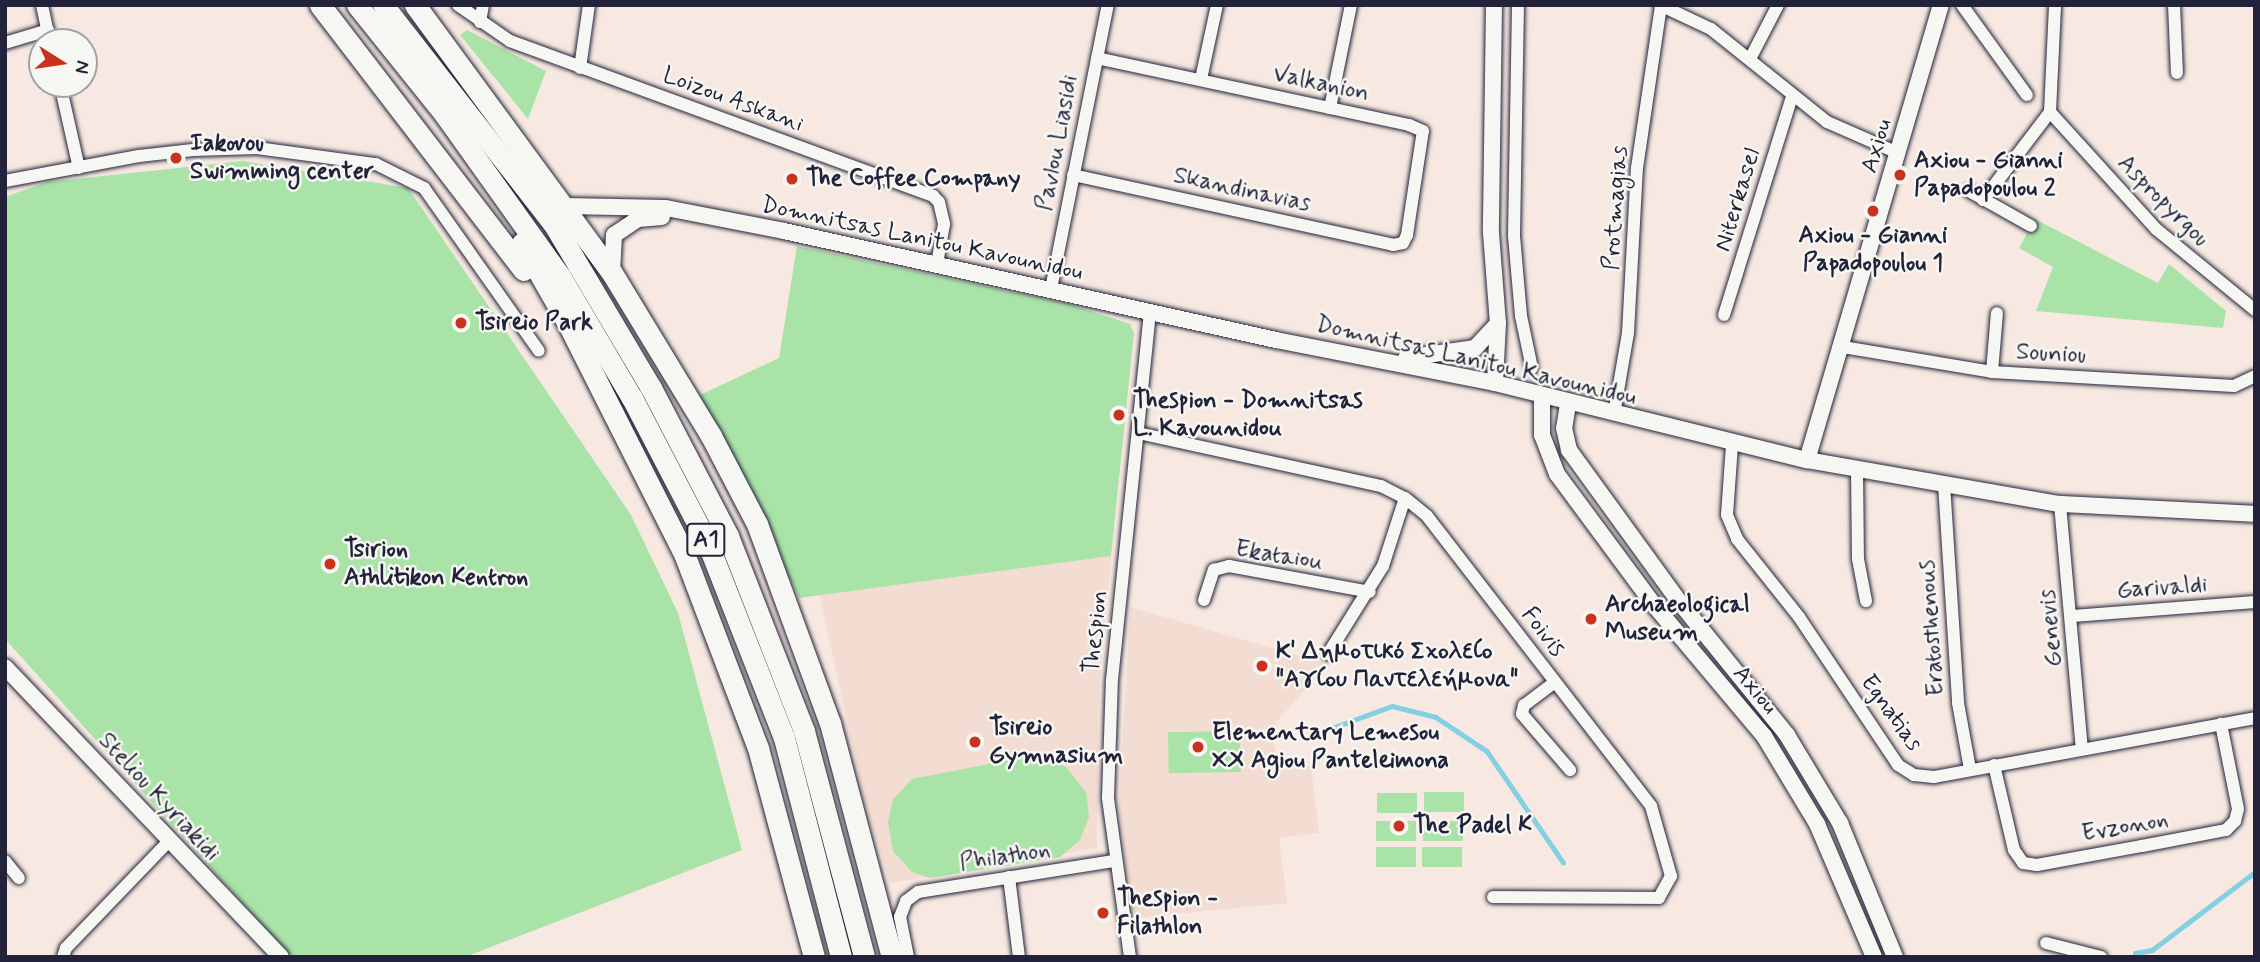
<!DOCTYPE html>
<meta charset="utf-8">
<style>
body{margin:0}
#map{position:relative;width:2260px;height:962px;overflow:hidden;background:#f7e9e1;font-family:Mynerve,sans-serif}
div>[style]{position:absolute}
.built>*{inset:0;background:#f3dcd2}
.green>*{inset:0;background:#a9e3a8;transform-origin:0 0}
.stream>*{height:4.5px;margin:-2.25px;padding:0 2.25px;transform-origin:2.25px;border-radius:2.25px;background:#84d0e3}
.roads{filter:drop-shadow(0 0 2px #22223b) drop-shadow(0 0 2px #22223b)}
.minor>*{height:12px;margin:-6px;padding:0 6px;transform-origin:6px;border-radius:6px;background:#f6f6f2}
.tertiary>*{height:16px;margin:-8px;padding:0 8px;transform-origin:8px;border-radius:8px;background:#f6f6f2}
.trunk>*{height:21px;margin:-10.5px;padding:0 10.5px;transform-origin:10.5px;border-radius:10.5px;background:#f6f6f2}
.dots>*{width:19px;height:19px;translate:-50% -50%;box-sizing:border-box;border:4px solid #f6f6f2;border-radius:50%}
span{translate:-50% -50%;white-space:nowrap;text-align:center;line-height:1.15;-webkit-text-stroke:5px #f6f6f2;paint-order:stroke}
.shield-label span{padding:2px 5px;background:#f6f6f2;border:2px solid;border-radius:5px;-webkit-text-stroke-width:0}
.shield-label{font-size:23px;color:#22223b;font-weight:700}
.street-label{font-size:24px;color:#22223b}
.poi-label{font-size:24px;color:#22223b;font-weight:700}
.left{translate:0 -50%;text-align:left}
.frame{position:absolute;inset:0;border:7px solid #22223b;pointer-events:none}
.north{position:absolute;left:28px;top:28px;width:70px;height:70px;box-sizing:border-box;background:#f6f6f2;border:2px solid #a1a1a9;border-radius:50%;rotate:102deg;font-size:19px;font-weight:700;line-height:28px;text-align:center;color:#22223b}
.north::after{content:'';display:block;margin:auto;width:24px;height:32px;background:#c8321e;clip-path:polygon(50% 0,100% 100%,50% 72%,0 100%)}
</style>
<div id="map">
<div class="built">
<div style="clip-path:polygon(1111px 556px,1099px 685px,1097px 848px,890px 883px,864px 799px,819px 593px)"></div>
<div style="clip-path:polygon(1130px 607px,1328px 664px,1272px 727px,1277px 769px,1311px 766px,1319px 833px,1279px 838px,1287px 903px,1134px 918px,1119px 810px)"></div>
</div>
<div class="green">
<div style="clip-path:polygon(467px 30px,546px 71px,528px 119px,460px 35px)"></div>
<div style="clip-path:polygon(243px 161px,408px 188px,631px 515px,678px 613px,742px 850px,465px 957px,291px 957px,5px 639px,5px 197px,47px 182px)"></div>
<div style="clip-path:polygon(2035px 219px,2158px 283px,2169px 264px,2226px 311px,2223px 328px,2036px 311px,2053px 267px,2019px 248px)"></div>
<div style="clip-path:polygon(797px 246px,1072px 305px,1130px 324px,1134px 333px,1111px 556px,799px 598px,700px 395px,779px 358px)"></div>
<div style="left:1240px;top:731px;width:41px;height:72px;rotate:89deg"></div>
<div style="clip-path:polygon(1040px 754px,1066px 767px,1086px 792px,1089px 817px,1080px 840px,1060px 857px,930px 878px,912px 872px,893px 851px,888px 822px,893px 799px,912px 779px)"></div>
<div style="left:1424px;top:792px;width:40px;height:20px"></div>
<div style="left:1377px;top:793px;width:40px;height:20px"></div>
<div style="left:1376px;top:821px;width:40px;height:20px"></div>
<div style="left:1423px;top:821px;width:40px;height:20px"></div>
<div style="left:1376px;top:847px;width:40px;height:20px"></div>
<div style="left:1422px;top:847px;width:40px;height:20px"></div>
</div>
<div class="stream">
<div style="left:1313px;top:735px;width:84px;rotate:-20.2deg"></div>
<div style="left:1392px;top:706px;width:45px;rotate:14deg"></div>
<div style="left:1436px;top:717px;width:61px;rotate:33.7deg"></div>
<div style="left:1487px;top:751px;width:135px;rotate:55.6deg"></div>
<div style="left:2135px;top:953px;width:17px;rotate:-10deg"></div>
<div style="left:2152px;top:950px;width:129px;rotate:-37.1deg"></div>
</div>
<div class="roads">
<div class="minor">
<div style="left:42px;top:5px;width:38px;rotate:78deg"></div>
<div style="left:458px;top:5px;width:63px;rotate:34.7deg"></div>
<div style="left:510px;top:41px;width:451px;rotate:20.1deg"></div>
<div style="left:933px;top:196px;width:8px;rotate:45deg"></div>
<div style="left:939px;top:202px;width:23px;rotate:77deg"></div>
<div style="left:944px;top:224px;width:41px;rotate:99.9deg"></div>
<div style="left:1518px;top:5px;width:231px;rotate:91deg"></div>
<div style="left:1514px;top:236px;width:80px;rotate:85deg"></div>
<div style="left:1521px;top:316px;width:53px;rotate:78.1deg"></div>
<div style="left:1660px;top:5px;width:56px;rotate:25.2deg"></div>
<div style="left:1711px;top:29px;width:149px;rotate:38.7deg"></div>
<div style="left:1827px;top:122px;width:77px;rotate:23.6deg"></div>
<div style="left:1962px;top:5px;width:111px;rotate:54.2deg"></div>
<div style="left:2174px;top:5px;width:68px;rotate:87.5deg"></div>
<div style="left:480px;top:22px;width:17px;rotate:-80deg"></div>
<div style="left:5px;top:43px;width:45px;rotate:-16.8deg"></div>
<div style="left:1751px;top:57px;width:59px;rotate:-62.6deg"></div>
<div style="left:580px;top:68px;width:64px;rotate:-81.9deg"></div>
<div style="left:1201px;top:79px;width:76px;rotate:-77.8deg"></div>
<div style="left:60px;top:84px;width:86px;rotate:77.3deg"></div>
<div style="left:1330px;top:108px;width:105px;rotate:-78.5deg"></div>
<div style="left:2050px;top:112px;width:158px;rotate:47.8deg"></div>
<div style="left:2156px;top:229px;width:128px;rotate:39.3deg"></div>
<div style="left:2050px;top:112px;width:107px;rotate:-87.3deg"></div>
<div style="left:1073px;top:175px;width:328px;rotate:12.3deg"></div>
<div style="left:1393px;top:245px;width:10px;rotate:-11deg"></div>
<div style="left:1403px;top:243px;width:9px;rotate:-63deg"></div>
<div style="left:1407px;top:235px;width:105px;rotate:-81.3deg"></div>
<div style="left:1423px;top:131px;width:15px;rotate:-157deg"></div>
<div style="left:1409px;top:125px;width:319px;rotate:-167.9deg"></div>
<div style="left:5px;top:181px;width:136px;rotate:-10.6deg"></div>
<div style="left:139px;top:156px;width:54px;rotate:-6.3deg"></div>
<div style="left:193px;top:150px;width:64px;rotate:-1.8deg"></div>
<div style="left:257px;top:148px;width:120px;rotate:7.7deg"></div>
<div style="left:376px;top:164px;width:54px;rotate:26.6deg"></div>
<div style="left:424px;top:188px;width:199px;rotate:54.8deg"></div>
<div style="left:1969px;top:191px;width:71px;rotate:29.4deg"></div>
<div style="left:1983px;top:200px;width:111px;rotate:-52.7deg"></div>
<div style="left:1051px;top:289px;width:290px;rotate:-78.7deg"></div>
<div style="left:1724px;top:315px;width:228px;rotate:-72.7deg"></div>
<div style="left:1843px;top:347px;width:151px;rotate:9.5deg"></div>
<div style="left:1992px;top:372px;width:242px;rotate:3.3deg"></div>
<div style="left:2234px;top:386px;width:23px;rotate:-25deg"></div>
<div style="left:1992px;top:372px;width:59px;rotate:-85.2deg"></div>
<div style="left:1614px;top:414px;width:82px;rotate:-80.2deg"></div>
<div style="left:1628px;top:333px;width:165px;rotate:-86.9deg"></div>
<div style="left:1637px;top:168px;width:165px;rotate:-81.6deg"></div>
<div style="left:1138px;top:433px;width:249px;rotate:12.3deg"></div>
<div style="left:1381px;top:486px;width:27px;rotate:27deg"></div>
<div style="left:1405px;top:498px;width:28px;rotate:39deg"></div>
<div style="left:1427px;top:516px;width:366px;rotate:52.3deg"></div>
<div style="left:1651px;top:806px;width:73px;rotate:74.1deg"></div>
<div style="left:1671px;top:876px;width:25px;rotate:119deg"></div>
<div style="left:1659px;top:898px;width:166px;rotate:-179.7deg"></div>
<div style="left:1732px;top:445px;width:70px;rotate:94.1deg"></div>
<div style="left:1727px;top:515px;width:26px;rotate:67deg"></div>
<div style="left:1737px;top:539px;width:100px;rotate:51.5deg"></div>
<div style="left:1799px;top:617px;width:178px;rotate:56.2deg"></div>
<div style="left:1898px;top:765px;width:19px;rotate:32deg"></div>
<div style="left:1914px;top:775px;width:20px;rotate:6deg"></div>
<div style="left:1934px;top:777px;width:326px;rotate:-10.4deg"></div>
<div style="left:1857px;top:468px;width:91px;rotate:89.4deg"></div>
<div style="left:1858px;top:559px;width:43px;rotate:79.2deg"></div>
<div style="left:1944px;top:484px;width:219px;rotate:86.3deg"></div>
<div style="left:1958px;top:703px;width:67px;rotate:79.7deg"></div>
<div style="left:2060px;top:504px;width:246px;rotate:84.9deg"></div>
<div style="left:1204px;top:600px;width:32px;rotate:-72deg"></div>
<div style="left:1214px;top:570px;width:16px;rotate:-15deg"></div>
<div style="left:1229px;top:566px;width:143px;rotate:10.4deg"></div>
<div style="left:2072px;top:616px;width:184px;rotate:-4.4deg"></div>
<div style="left:1328px;top:654px;width:104px;rotate:-58deg"></div>
<div style="left:1383px;top:566px;width:71px;rotate:-72.1deg"></div>
<div style="left:1555px;top:682px;width:39px;rotate:143deg"></div>
<div style="left:1524px;top:705px;width:9px;rotate:103deg"></div>
<div style="left:1522px;top:714px;width:74px;rotate:49.4deg"></div>
<div style="left:1994px;top:765px;width:87px;rotate:76.8deg"></div>
<div style="left:2014px;top:850px;width:16px;rotate:55deg"></div>
<div style="left:2023px;top:863px;width:14px;rotate:8deg"></div>
<div style="left:2037px;top:865px;width:107px;rotate:-10.3deg"></div>
<div style="left:2142px;top:846px;width:86px;rotate:-10.8deg"></div>
<div style="left:2226px;top:830px;width:13px;rotate:-45deg"></div>
<div style="left:2235px;top:821px;width:12px;rotate:-76deg"></div>
<div style="left:2238px;top:809px;width:87px;rotate:-101.3deg"></div>
<div style="left:5px;top:861px;width:22px;rotate:51deg"></div>
<div style="left:1009px;top:877px;width:81px;rotate:82.9deg"></div>
<div style="left:2046px;top:943px;width:57px;rotate:14.3deg"></div>
<div style="left:63px;top:957px;width:9px;rotate:-72deg"></div>
<div style="left:66px;top:948px;width:149px;rotate:-46.1deg"></div>
<div style="left:908px;top:957px;width:41px;rotate:-101.3deg"></div>
<div style="left:900px;top:917px;width:17px;rotate:-69deg"></div>
<div style="left:906px;top:901px;width:15px;rotate:-37deg"></div>
<div style="left:918px;top:892px;width:198px;rotate:-9deg"></div>
<div style="left:1130px;top:957px;width:161px;rotate:-97.9deg"></div>
<div style="left:1108px;top:798px;width:118px;rotate:-88.1deg"></div>
<div style="left:1112px;top:680px;width:370px;rotate:-84.1deg"></div>
</div>
<div class="tertiary">
<div style="left:1494px;top:5px;width:228px;rotate:90.8deg"></div>
<div style="left:1491px;top:233px;width:90px;rotate:85.6deg"></div>
<div style="left:1498px;top:323px;width:60px;rotate:92.9deg"></div>
<div style="left:566px;top:206px;width:100px;rotate:1.1deg"></div>
<div style="left:666px;top:208px;width:120px;rotate:11deg"></div>
<div style="left:784px;top:231px;width:504px;rotate:12.49deg"></div>
<div style="left:1276px;top:340px;width:223px;rotate:11.1deg"></div>
<div style="left:1495px;top:383px;width:321px;rotate:13.9deg"></div>
<div style="left:1807px;top:460px;width:257px;rotate:9.9deg"></div>
<div style="left:2060px;top:504px;width:195px;rotate:2.9deg"></div>
<div style="left:612px;top:273px;width:38px;rotate:-87deg"></div>
<div style="left:614px;top:235px;width:29px;rotate:-34deg"></div>
<div style="left:638px;top:219px;width:24px;rotate:-5deg"></div>
<div style="left:1406px;top:358px;width:70px;rotate:-8.2deg"></div>
<div style="left:1475px;top:348px;width:34px;rotate:-47deg"></div>
<div style="left:1542px;top:397px;width:38px;rotate:90deg"></div>
<div style="left:1542px;top:435px;width:42px;rotate:69deg"></div>
<div style="left:1557px;top:474px;width:163px;rotate:53.5deg"></div>
<div style="left:1654px;top:605px;width:171px;rotate:50deg"></div>
<div style="left:1764px;top:736px;width:103px;rotate:58.9deg"></div>
<div style="left:1817px;top:824px;width:145px;rotate:66.8deg"></div>
<div style="left:1568px;top:404px;width:24px;rotate:99deg"></div>
<div style="left:1564px;top:428px;width:23px;rotate:77deg"></div>
<div style="left:1569px;top:450px;width:190px;rotate:54deg"></div>
<div style="left:1681px;top:604px;width:169px;rotate:51deg"></div>
<div style="left:1787px;top:735px;width:103px;rotate:58.9deg"></div>
<div style="left:1840px;top:823px;width:145px;rotate:67.7deg"></div>
<div style="left:1807px;top:460px;width:474px;rotate:-73.6deg"></div>
<div style="left:5px;top:667px;width:400px;rotate:46.4deg"></div>
</div>
<div class="trunk">
<div style="left:320px;top:5px;width:334px;rotate:52.5deg"></div>
<div style="left:357px;top:5px;width:141px;rotate:51.3deg"></div>
<div style="left:445px;top:115px;width:198px;rotate:54.5deg"></div>
<div style="left:560px;top:276px;width:142px;rotate:59.5deg"></div>
<div style="left:632px;top:398px;width:165px;rotate:62.5deg"></div>
<div style="left:708px;top:544px;width:208px;rotate:68.6deg"></div>
<div style="left:784px;top:738px;width:226px;rotate:75.4deg"></div>
<div style="left:383px;top:5px;width:276px;rotate:52.1deg"></div>
<div style="left:553px;top:223px;width:192px;rotate:59.3deg"></div>
<div style="left:651px;top:388px;width:167px;rotate:62.5deg"></div>
<div style="left:728px;top:536px;width:209px;rotate:68.7deg"></div>
<div style="left:804px;top:731px;width:234px;rotate:75.1deg"></div>
<div style="left:415px;top:5px;width:333px;rotate:53.7deg"></div>
<div style="left:612px;top:273px;width:191px;rotate:58.7deg"></div>
<div style="left:711px;top:436px;width:99px;rotate:62.4deg"></div>
<div style="left:757px;top:524px;width:212px;rotate:69.9deg"></div>
<div style="left:830px;top:723px;width:242px;rotate:75.2deg"></div>
<div style="left:522px;top:243px;width:91px;rotate:60.3deg"></div>
<div style="left:567px;top:322px;width:262px;rotate:63.2deg"></div>
<div style="left:685px;top:556px;width:205px;rotate:69.2deg"></div>
<div style="left:758px;top:748px;width:216px;rotate:75deg"></div>
</div>
</div>
<div class="dots">
<div style="left:176px;top:158px;background:#c8321e"></div>
<div style="left:1900px;top:175px;background:#c8321e"></div>
<div style="left:792px;top:179px;background:#c8321e"></div>
<div style="left:1873px;top:211px;background:#c8321e"></div>
<div style="left:461px;top:323px;background:#c8321e"></div>
<div style="left:1119px;top:415px;background:#c8321e"></div>
<div style="left:330px;top:564px;background:#c8321e"></div>
<div style="left:1591px;top:619px;background:#c8321e"></div>
<div style="left:1262px;top:666px;background:#c8321e"></div>
<div style="left:975px;top:742px;background:#c8321e"></div>
<div style="left:1198px;top:747px;background:#c8321e"></div>
<div style="left:1399px;top:826px;background:#c8321e"></div>
<div style="left:1103px;top:913px;background:#c8321e"></div>
</div>
<div class="shield-label">
<span style="left:706px;top:540px">A1</span>
</div>
<div class="street-label">
<span style="left:1321px;top:84px;rotate:12deg">Valkanion</span>
<span style="left:733px;top:100px;rotate:20deg">Loizou Askani</span>
<span style="left:1058px;top:143px;rotate:-79deg">Pavlou Liasidi</span>
<span style="left:1877px;top:146px;rotate:-73deg">Axiou</span>
<span style="left:1242px;top:190px;rotate:12deg">Skandinavias</span>
<span style="left:1738px;top:200px;rotate:-73deg">Niterkasel</span>
<span style="left:2163px;top:201px;rotate:45deg">Aspropyrgou</span>
<span style="left:1616px;top:208px;rotate:-86deg">Protmagias</span>
<span style="left:922px;top:239px;rotate:12deg">Domnitsas Lanitou Kavounidou</span>
<span style="left:2051px;top:354px;rotate:3deg">Souniou</span>
<span style="left:1476px;top:361px;rotate:13deg">Domnitsas Lanitou Kavounidou</span>
<span style="left:1279px;top:556px;rotate:9deg">Ekataiou</span>
<span style="left:2162px;top:588px;rotate:-4deg">Garivaldi</span>
<span style="left:1932px;top:628px;rotate:-94deg">Eratosthenous</span>
<span style="left:2051px;top:628px;rotate:-95deg">Genevis</span>
<span style="left:1096px;top:632px;rotate:-84deg">Thespion</span>
<span style="left:1543px;top:632px;rotate:52deg">Foivis</span>
<span style="left:1755px;top:690px;rotate:50deg">Axiou</span>
<span style="left:1891px;top:713px;rotate:54deg">Egnatias</span>
<span style="left:159px;top:797px;rotate:47deg">Steliou Kyriakidi</span>
<span style="left:2125px;top:827px;rotate:-10deg">Evzonon</span>
<span style="left:1005px;top:857px;rotate:-9deg">Philathon</span>
</div>
<div class="poi-label">
<span class="left" style="left:190px;top:158px">Iakovou<br>Swimming center</span>
<span class="left" style="left:1914px;top:175px">Axiou - Gianni<br>Papadopoulou 2</span>
<span class="left" style="left:806px;top:179px">The Coffee Company</span>
<span style="left:1873px;top:250px">Axiou - Gianni<br>Papadopoulou 1</span>
<span class="left" style="left:475px;top:323px">Tsireio Park</span>
<span class="left" style="left:1133px;top:415px">Thespion - Domnitsas<br>L. Kavounidou</span>
<span class="left" style="left:344px;top:564px">Tsirion<br>Athlitikon Kentron</span>
<span class="left" style="left:1605px;top:619px">Archaeological<br>Museum</span>
<span class="left" style="left:1276px;top:666px">Κ' Δημοτικό Σχολείο<br>"Αγίου Παντελεήμονα"</span>
<span class="left" style="left:989px;top:742px">Tsireio<br>Gymnasium</span>
<span class="left" style="left:1212px;top:747px">Elementary Lemesou<br>XX Agiou Panteleimona</span>
<span class="left" style="left:1413px;top:826px">The Padel K</span>
<span class="left" style="left:1117px;top:913px">Thespion -<br>Filathlon</span>
</div>
<div class="frame"></div>
<div class="north">N</div>
</div>
